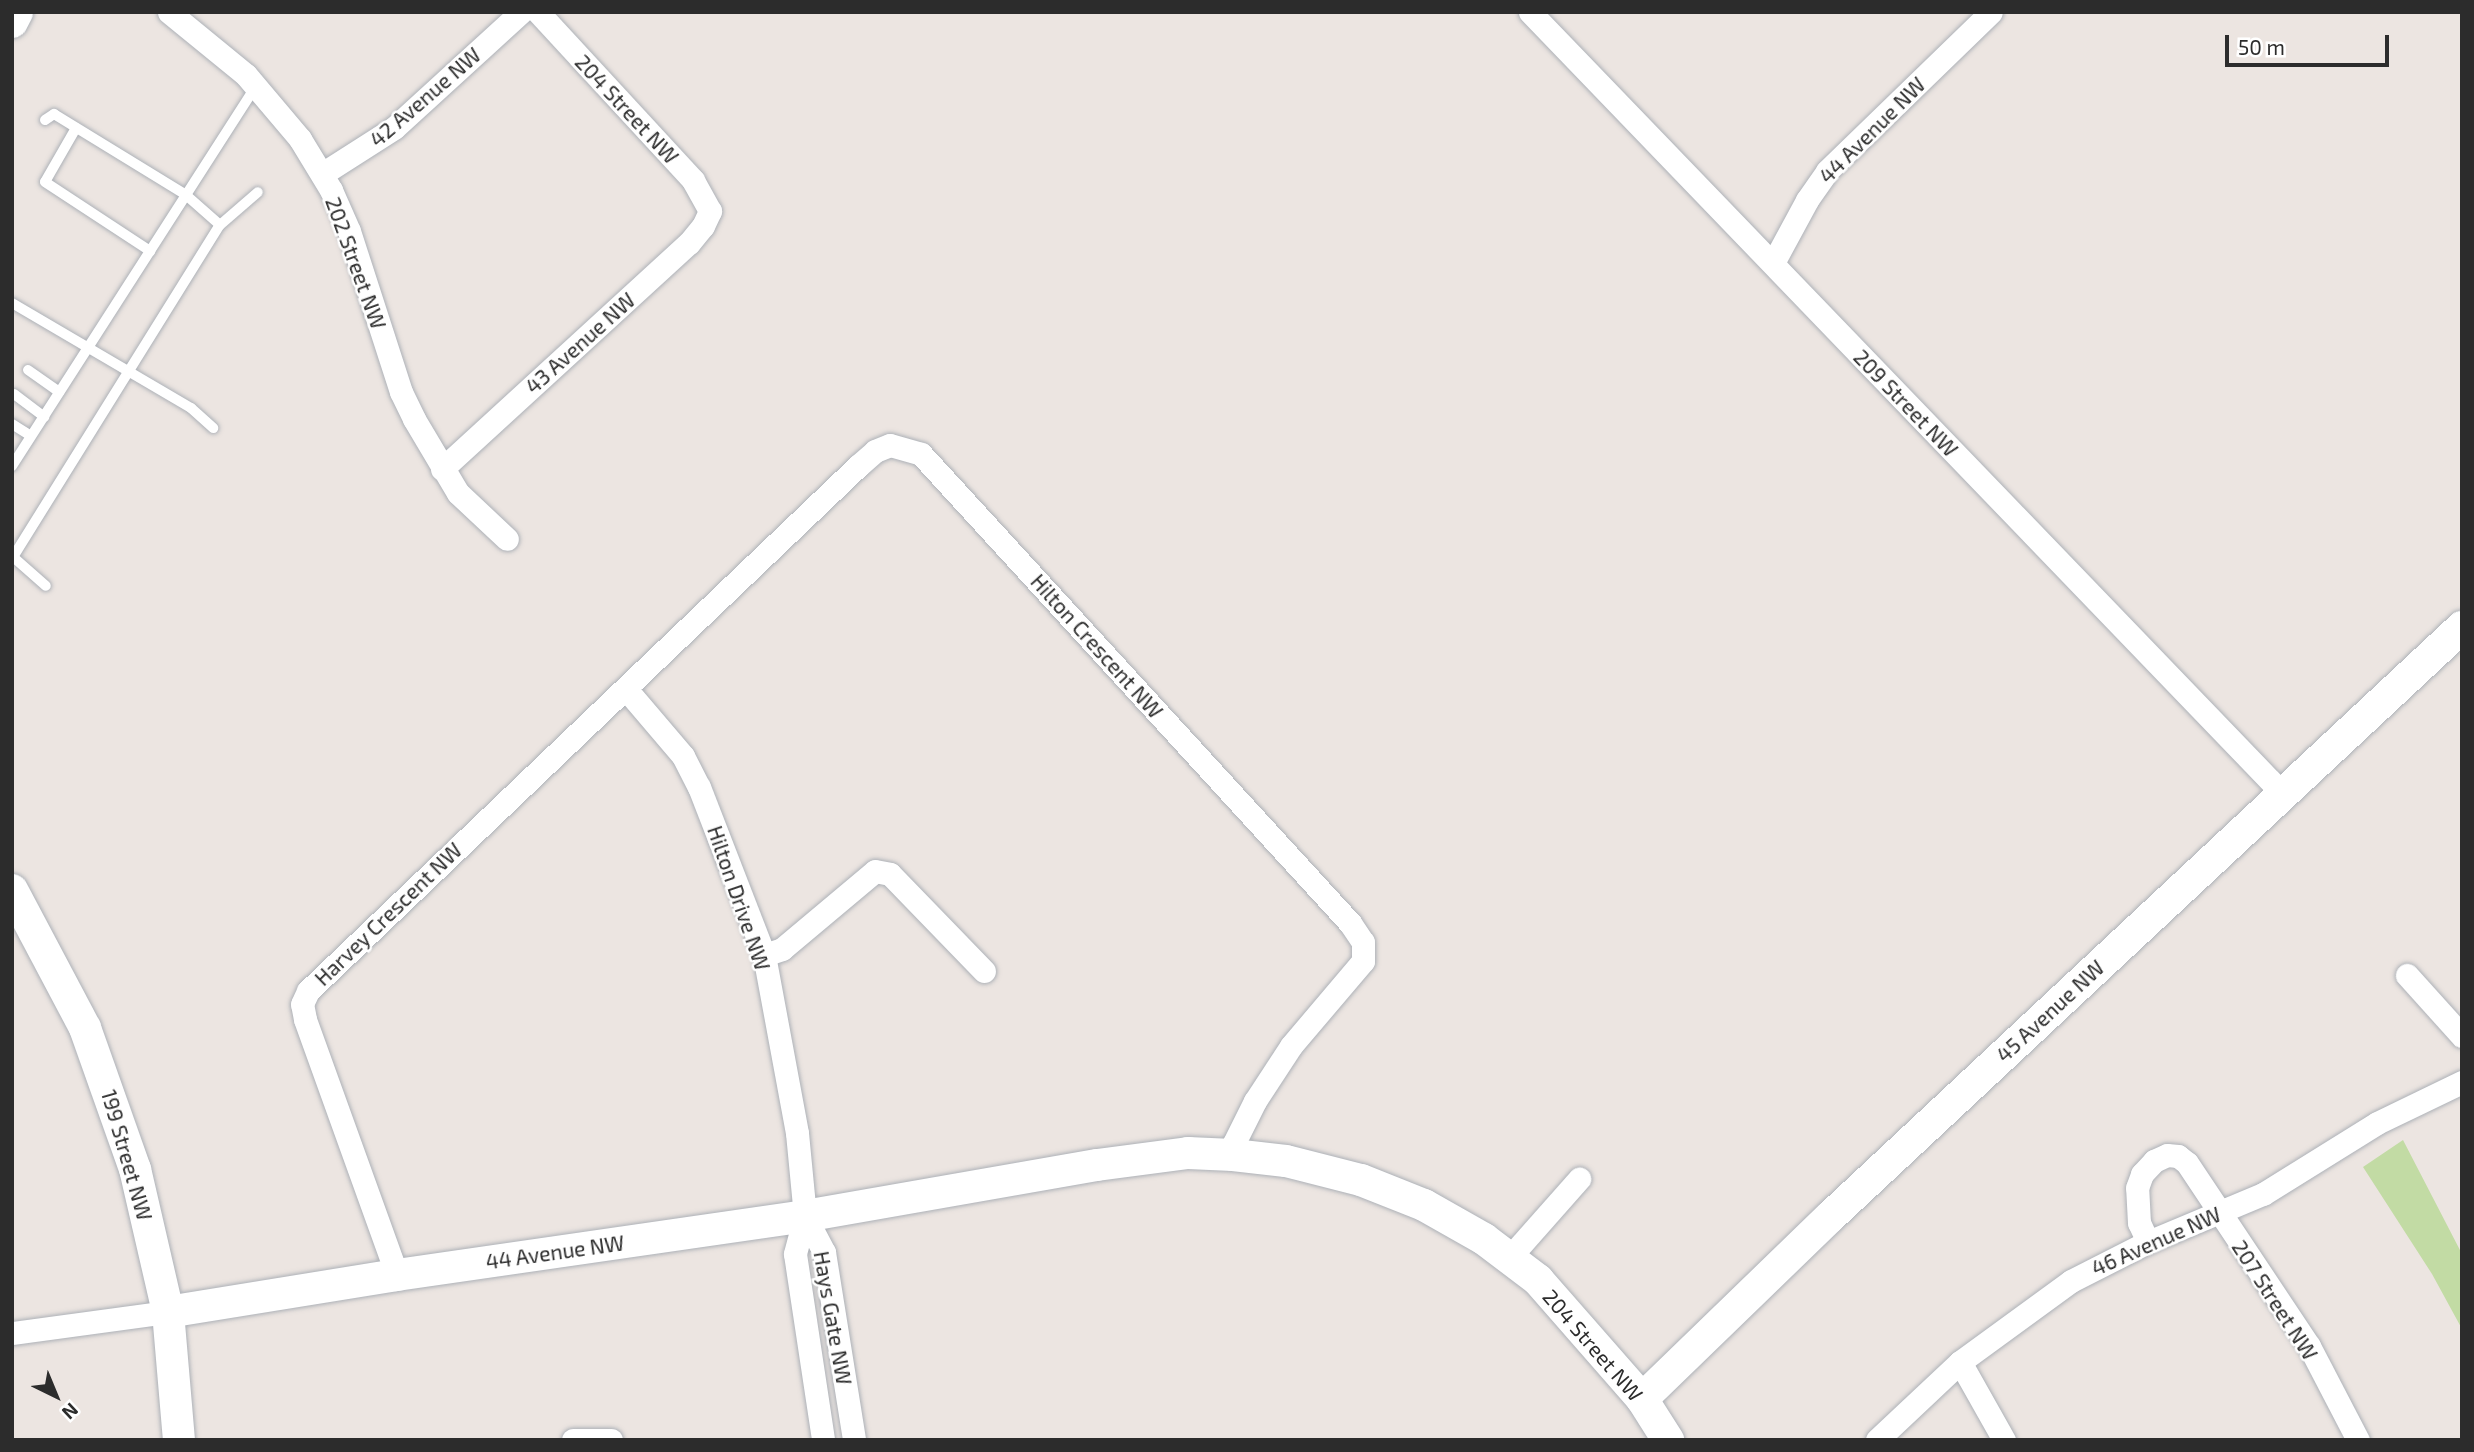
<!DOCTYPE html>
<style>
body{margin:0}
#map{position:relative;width:2474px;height:1452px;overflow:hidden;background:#ece5e1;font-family:"Exo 2",sans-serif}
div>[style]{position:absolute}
.green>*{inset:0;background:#c2dba4}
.roads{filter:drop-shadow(0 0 2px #adb1b7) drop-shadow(0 0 2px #adb1b7)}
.lane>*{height:10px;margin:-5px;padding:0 5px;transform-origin:5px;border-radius:5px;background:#fff}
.street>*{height:23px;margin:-11.5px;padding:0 11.5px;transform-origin:11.5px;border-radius:11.5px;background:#fff}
.secondary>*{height:32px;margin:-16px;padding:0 16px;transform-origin:16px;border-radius:16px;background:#fff}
span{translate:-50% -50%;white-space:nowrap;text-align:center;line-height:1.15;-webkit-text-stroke:5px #fff;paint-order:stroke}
.street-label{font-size:21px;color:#2c2c2c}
.frame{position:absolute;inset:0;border:14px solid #2c2c2c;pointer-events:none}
.north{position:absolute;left:21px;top:1361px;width:70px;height:70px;-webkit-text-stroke:5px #fff;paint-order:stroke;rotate:137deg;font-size:19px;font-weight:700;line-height:28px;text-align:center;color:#2c2c2c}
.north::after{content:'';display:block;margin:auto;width:24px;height:32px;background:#2c2c2c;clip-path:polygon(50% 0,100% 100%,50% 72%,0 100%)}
.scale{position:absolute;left:2225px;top:35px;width:164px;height:32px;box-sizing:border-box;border:4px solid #2c2c2c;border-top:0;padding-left:9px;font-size:21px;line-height:24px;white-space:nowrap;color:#2c2c2c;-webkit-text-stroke:5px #fff;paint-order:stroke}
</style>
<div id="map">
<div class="green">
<div style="clip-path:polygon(2403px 1140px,2462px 1254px,2462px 1329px,2432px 1274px,2363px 1167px)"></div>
</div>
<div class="roads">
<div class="lane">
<div style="left:45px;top:120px;width:11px;rotate:-34deg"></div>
<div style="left:54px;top:114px;width:155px;rotate:31.5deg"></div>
<div style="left:186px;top:195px;width:45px;rotate:41.4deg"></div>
<div style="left:76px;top:128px;width:62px;rotate:119.9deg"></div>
<div style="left:45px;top:182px;width:126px;rotate:33.3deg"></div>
<div style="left:12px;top:303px;width:208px;rotate:30.4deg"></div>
<div style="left:191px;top:408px;width:30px;rotate:42deg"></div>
<div style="left:28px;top:370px;width:38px;rotate:35deg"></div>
<div style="left:14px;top:394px;width:38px;rotate:37deg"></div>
<div style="left:12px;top:424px;width:22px;rotate:32deg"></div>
<div style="left:12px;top:466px;width:452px;rotate:-57.3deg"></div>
<div style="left:12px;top:556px;width:45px;rotate:41.4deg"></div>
<div style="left:13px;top:557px;width:391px;rotate:-58.1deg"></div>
<div style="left:220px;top:225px;width:50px;rotate:-41deg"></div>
</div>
<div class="street">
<div style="left:169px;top:12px;width:99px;rotate:39.3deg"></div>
<div style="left:246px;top:75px;width:84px;rotate:49.8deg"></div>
<div style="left:300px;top:139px;width:60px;rotate:58.7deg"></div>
<div style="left:331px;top:190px;width:45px;rotate:66.3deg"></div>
<div style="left:349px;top:231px;width:169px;rotate:72.1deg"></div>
<div style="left:401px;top:392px;width:30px;rotate:64deg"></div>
<div style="left:414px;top:419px;width:86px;rotate:59.3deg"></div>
<div style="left:458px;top:493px;width:67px;rotate:43.2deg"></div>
<div style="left:1530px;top:12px;width:1086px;rotate:46.08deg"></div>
<div style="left:322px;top:174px;width:85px;rotate:-32.6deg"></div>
<div style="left:394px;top:128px;width:172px;rotate:-42.4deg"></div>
<div style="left:1773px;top:263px;width:72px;rotate:-61.6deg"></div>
<div style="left:1807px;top:200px;width:35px;rotate:-55deg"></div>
<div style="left:1827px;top:171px;width:228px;rotate:-44.1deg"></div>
<div style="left:442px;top:469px;width:335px;rotate:-42.5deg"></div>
<div style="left:689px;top:243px;width:22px;rotate:-51deg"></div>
<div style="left:703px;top:226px;width:17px;rotate:-65deg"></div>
<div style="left:710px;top:211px;width:35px;rotate:-119deg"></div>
<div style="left:693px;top:180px;width:229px;rotate:-132.7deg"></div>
<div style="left:626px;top:689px;width:88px;rotate:49.6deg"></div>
<div style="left:683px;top:756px;width:35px;rotate:63deg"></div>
<div style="left:699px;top:787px;width:180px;rotate:68.8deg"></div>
<div style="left:764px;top:955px;width:181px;rotate:79.5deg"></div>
<div style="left:797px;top:1133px;width:83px;rotate:84.5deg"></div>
<div style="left:805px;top:1216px;width:39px;rotate:105deg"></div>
<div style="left:795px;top:1254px;width:188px;rotate:81.4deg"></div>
<div style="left:764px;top:955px;width:19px;rotate:-18deg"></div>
<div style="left:782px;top:949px;width:121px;rotate:-40deg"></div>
<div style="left:875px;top:871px;width:15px;rotate:11deg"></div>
<div style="left:890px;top:874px;width:135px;rotate:45.9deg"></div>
<div style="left:2407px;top:975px;width:82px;rotate:48deg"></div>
<div style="left:805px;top:1216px;width:41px;rotate:62.2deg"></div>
<div style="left:824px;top:1252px;width:190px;rotate:80.9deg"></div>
<div style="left:2148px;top:1242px;width:21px;rotate:-115deg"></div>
<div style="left:2139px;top:1223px;width:35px;rotate:-93deg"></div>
<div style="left:2137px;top:1188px;width:15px;rotate:-70deg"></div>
<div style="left:2142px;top:1174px;width:18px;rotate:-47deg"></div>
<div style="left:2154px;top:1161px;width:14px;rotate:-25deg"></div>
<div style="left:2167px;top:1155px;width:11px;rotate:5deg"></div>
<div style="left:2178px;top:1156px;width:11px;rotate:38deg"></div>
<div style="left:2187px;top:1163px;width:220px;rotate:56.3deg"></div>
<div style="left:2309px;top:1346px;width:106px;rotate:62.5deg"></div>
<div style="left:1509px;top:1258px;width:106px;rotate:-48.5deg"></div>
<div style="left:397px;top:1275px;width:272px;rotate:-109.8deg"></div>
<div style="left:305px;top:1019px;width:15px;rotate:-101deg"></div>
<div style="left:302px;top:1004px;width:14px;rotate:-65deg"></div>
<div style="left:308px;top:991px;width:760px;rotate:-43.67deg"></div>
<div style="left:858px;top:466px;width:23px;rotate:-41deg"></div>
<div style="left:875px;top:451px;width:16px;rotate:-22deg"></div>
<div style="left:890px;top:445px;width:32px;rotate:16deg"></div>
<div style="left:921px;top:454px;width:636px;rotate:47.55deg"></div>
<div style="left:1350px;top:923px;width:23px;rotate:56deg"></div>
<div style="left:1363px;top:942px;width:19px;rotate:90deg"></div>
<div style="left:1363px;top:961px;width:111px;rotate:130.3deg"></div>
<div style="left:1291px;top:1046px;width:66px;rotate:123.2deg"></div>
<div style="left:1255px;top:1101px;width:47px;rotate:116.6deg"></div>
<div style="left:1234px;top:1143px;width:12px;rotate:95deg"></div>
<div style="left:12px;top:1333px;width:157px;rotate:-7.7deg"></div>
<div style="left:1960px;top:1362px;width:90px;rotate:60.6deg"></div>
<div style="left:573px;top:1440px;width:38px"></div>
<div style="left:1877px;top:1440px;width:114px;rotate:-43.2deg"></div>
<div style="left:1960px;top:1362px;width:137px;rotate:-36.1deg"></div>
<div style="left:2071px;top:1281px;width:86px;rotate:-26.9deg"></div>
<div style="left:2148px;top:1242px;width:125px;rotate:-22.7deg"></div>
<div style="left:2263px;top:1194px;width:134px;rotate:-31.9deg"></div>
<div style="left:2377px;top:1123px;width:94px;rotate:-25.8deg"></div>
</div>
<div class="secondary">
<div style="left:12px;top:22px;width:11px;rotate:-63deg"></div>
<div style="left:12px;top:890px;width:156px;rotate:62.1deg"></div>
<div style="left:85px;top:1028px;width:150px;rotate:70.5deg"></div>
<div style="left:135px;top:1169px;width:147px;rotate:77deg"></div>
<div style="left:168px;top:1312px;width:128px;rotate:85.1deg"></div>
<div style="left:168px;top:1312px;width:232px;rotate:-9.2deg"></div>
<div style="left:397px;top:1275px;width:412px;rotate:-8.2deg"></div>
<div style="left:805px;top:1216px;width:296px;rotate:-9.9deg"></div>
<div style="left:1097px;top:1165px;width:92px;rotate:-7.5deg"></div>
<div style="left:1188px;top:1153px;width:45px;rotate:2.5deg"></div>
<div style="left:1233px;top:1155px;width:53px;rotate:6.5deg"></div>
<div style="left:1286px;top:1161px;width:77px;rotate:14.2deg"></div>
<div style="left:1361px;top:1180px;width:68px;rotate:21.6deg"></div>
<div style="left:1424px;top:1205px;width:69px;rotate:29.5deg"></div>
<div style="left:1484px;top:1239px;width:68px;rotate:37.2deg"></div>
<div style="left:1538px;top:1280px;width:158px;rotate:48.8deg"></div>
<div style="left:1642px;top:1399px;width:49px;rotate:57.6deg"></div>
<div style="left:1642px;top:1399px;width:262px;rotate:-44.1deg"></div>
<div style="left:1830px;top:1217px;width:865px;rotate:-43.03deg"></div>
</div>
</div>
<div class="street-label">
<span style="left:425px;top:97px;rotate:-41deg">42 Avenue NW</span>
<span style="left:627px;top:109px;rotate:47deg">204 Street NW</span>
<span style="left:1872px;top:130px;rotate:-45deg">44 Avenue NW</span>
<span style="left:356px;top:263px;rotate:70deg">202 Street NW</span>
<span style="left:580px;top:343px;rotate:-42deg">43 Avenue NW</span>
<span style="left:1906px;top:403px;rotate:46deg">209 Street NW</span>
<span style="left:1097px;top:646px;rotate:48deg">Hilton Crescent NW</span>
<span style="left:739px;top:898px;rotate:71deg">Hilton Drive NW</span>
<span style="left:388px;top:914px;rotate:-44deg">Harvey Crescent NW</span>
<span style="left:2050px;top:1011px;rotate:-43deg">45 Avenue NW</span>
<span style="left:127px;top:1155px;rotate:74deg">199 Street NW</span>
<span style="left:2156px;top:1241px;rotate:-24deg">46 Avenue NW</span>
<span style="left:555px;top:1252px;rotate:-8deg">44 Avenue NW</span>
<span style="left:2275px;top:1300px;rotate:57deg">207 Street NW</span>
<span style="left:833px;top:1318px;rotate:80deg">Hays Gate NW</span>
<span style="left:1593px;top:1345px;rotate:49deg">204 Street NW</span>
</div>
<div class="frame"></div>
<div class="north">N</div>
<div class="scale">50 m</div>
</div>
